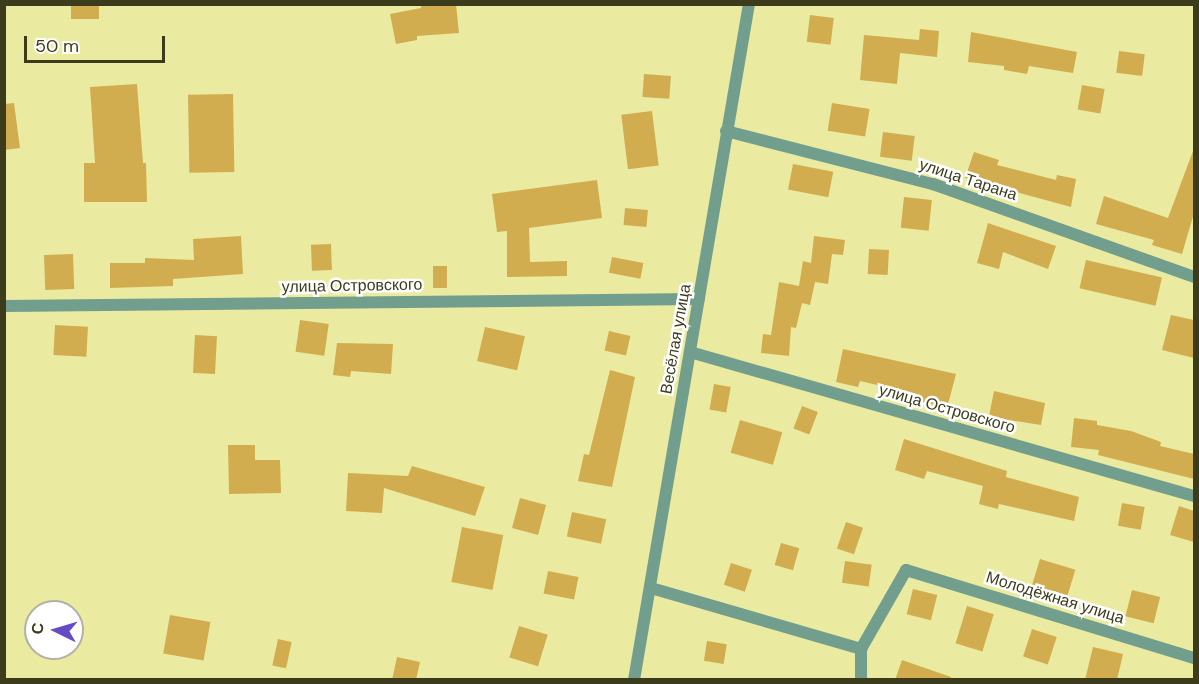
<!DOCTYPE html>
<meta charset="utf-8">
<style>
body{margin:0}
#map{position:relative;width:1199px;height:684px;overflow:hidden;background:#eaeba0;font-family:"DM Sans",sans-serif}
div>[style]{position:absolute}
.building>*{inset:0;background:#d1ad4f;transform-origin:0 0}
.street>*{height:12px;margin:-6px;padding:0 6px;transform-origin:6px;border-radius:6px;background:#729e8d}
span{translate:-50% -50%;white-space:nowrap;text-align:center;line-height:1.15;-webkit-text-stroke:5px #fff;paint-order:stroke}
.street-label{font-size:16px;color:#3c3c1d}
.frame{position:absolute;inset:0;border:6px solid #3c3c1d;pointer-events:none}
.north{position:absolute;left:24px;top:600px;width:60px;height:60px;box-sizing:border-box;background:#fff;border:2px solid #b1b1a5;border-radius:50%;rotate:275deg;font-size:16px;font-weight:700;line-height:24px;text-align:center;color:#3c3c1d}
.north::after{content:'';display:block;margin:auto;width:21px;height:27px;background:#664bc4;clip-path:polygon(50% 0,100% 100%,50% 72%,0 100%)}
.scale{position:absolute;left:24px;top:36px;width:141px;height:27px;box-sizing:border-box;border:3px solid #3c3c1d;border-top:0;padding-left:8px;font-size:18px;line-height:21px;white-space:nowrap;color:#3c3c1d;-webkit-text-stroke:4px #fff;paint-order:stroke}
</style>
<div id="map">
<div class="building">
<div style="left:71px;top:4px;width:28px;height:15px"></div>
<div style="clip-path:polygon(421px 4px,456px 4px,459px 33px,417px 36px,417px 40px,396px 44px,390px 14px,421px 8px)"></div>
<div style="left:810px;top:15px;width:24px;height:27px;rotate:7deg"></div>
<div style="clip-path:polygon(920px 29px,939px 31px,937px 57px,900px 53px,897px 84px,860px 80px,864px 35px,919px 40px)"></div>
<div style="clip-path:polygon(971px 32px,1077px 52px,1073px 73px,1029px 66px,1027px 74px,1004px 70px,1004px 66px,968px 62px)"></div>
<div style="left:1119px;top:51px;width:26px;height:22px;rotate:7deg"></div>
<div style="left:644px;top:74px;width:27px;height:23px;rotate:4deg"></div>
<div style="clip-path:polygon(137px 84px,143px 163px,146px 163px,147px 202px,84px 202px,84px 163px,95px 163px,90px 87px)"></div>
<div style="left:1082px;top:85px;width:23px;height:25px;rotate:10deg"></div>
<div style="left:233px;top:94px;width:78px;height:45px;rotate:89deg"></div>
<div style="clip-path:polygon(14px 103px,20px 148px,4px 150px,4px 104px)"></div>
<div style="left:832px;top:103px;width:38px;height:28px;rotate:9deg"></div>
<div style="left:652px;top:111px;width:55px;height:31px;rotate:83deg"></div>
<div style="left:883px;top:132px;width:32px;height:25px;rotate:7deg"></div>
<div style="clip-path:polygon(1193px 151px,1194px 213px,1182px 254px,1152px 245px,1154px 240px,1096px 224px,1104px 196px,1168px 218px)"></div>
<div style="clip-path:polygon(974px 152px,999px 160px,997px 165px,1056px 180px,1057px 175px,1076px 179px,1071px 207px,965px 178px)"></div>
<div style="left:793px;top:164px;width:41px;height:26px;rotate:11deg"></div>
<div style="clip-path:polygon(597px 180px,602px 218px,529px 228px,530px 262px,567px 261px,567px 276px,507px 277px,507px 231px,497px 232px,492px 194px)"></div>
<div style="left:904px;top:197px;width:28px;height:31px;rotate:6deg"></div>
<div style="left:625px;top:208px;width:23px;height:17px;rotate:5deg"></div>
<div style="clip-path:polygon(988px 223px,1056px 246px,1048px 269px,1003px 252px,999px 269px,977px 263px)"></div>
<div style="clip-path:polygon(241px 236px,243px 274px,173px 279px,173px 286px,110px 288px,110px 263px,145px 263px,145px 258px,194px 260px,193px 239px)"></div>
<div style="clip-path:polygon(814px 236px,845px 240px,843px 255px,832px 254px,828px 284px,815px 282px,810px 305px,802px 303px,796px 328px,791px 327px,789px 356px,761px 353px,763px 334px,771px 335px,779px 282px,799px 286px,803px 261px,811px 263px)"></div>
<div style="left:331px;top:244px;width:26px;height:20px;rotate:88deg"></div>
<div style="left:869px;top:249px;width:20px;height:25px;rotate:3deg"></div>
<div style="left:73px;top:254px;width:35px;height:29px;rotate:88deg"></div>
<div style="left:612px;top:257px;width:32px;height:16px;rotate:11deg"></div>
<div style="left:1086px;top:260px;width:78px;height:29px;rotate:13deg"></div>
<div style="left:433px;top:266px;width:14px;height:22px"></div>
<div style="clip-path:polygon(1171px 315px,1194px 320px,1194px 358px,1162px 350px)"></div>
<div style="left:300px;top:320px;width:29px;height:32px;rotate:8deg"></div>
<div style="left:55px;top:325px;width:33px;height:30px;rotate:3deg"></div>
<div style="left:485px;top:327px;width:41px;height:35px;rotate:13deg"></div>
<div style="left:609px;top:331px;width:22px;height:20px;rotate:13deg"></div>
<div style="left:195px;top:335px;width:22px;height:38px;rotate:3deg"></div>
<div style="clip-path:polygon(337px 343px,393px 344px,391px 374px,351px 371px,350px 377px,333px 375px)"></div>
<div style="clip-path:polygon(843px 349px,956px 374px,947px 408px,915px 400px,916px 394px,860px 381px,858px 387px,836px 382px)"></div>
<div style="clip-path:polygon(610px 370px,635px 377px,612px 487px,578px 481px,584px 454px,589px 455px)"></div>
<div style="left:714px;top:384px;width:17px;height:26px;rotate:10deg"></div>
<div style="clip-path:polygon(994px 391px,1045px 403px,1041px 425px,1009px 420px,1007px 429px,987px 426px)"></div>
<div style="left:802px;top:406px;width:17px;height:24px;rotate:21deg"></div>
<div style="clip-path:polygon(1074px 418px,1097px 421px,1097px 425px,1131px 431px,1161px 442px,1160px 446px,1194px 454px,1194px 479px,1098px 455px,1099px 450px,1071px 447px)"></div>
<div style="left:740px;top:420px;width:44px;height:34px;rotate:16deg"></div>
<div style="clip-path:polygon(904px 439px,1007px 471px,1006px 477px,1079px 497px,1074px 521px,999px 504px,998px 509px,979px 504px,983px 486px,927px 471px,924px 479px,895px 470px)"></div>
<div style="clip-path:polygon(228px 445px,255px 445px,255px 460px,280px 460px,281px 493px,229px 494px)"></div>
<div style="clip-path:polygon(412px 466px,485px 487px,475px 516px,384px 488px,382px 513px,346px 511px,348px 473px,408px 476px)"></div>
<div style="left:520px;top:498px;width:27px;height:31px;rotate:15deg"></div>
<div style="left:1122px;top:503px;width:23px;height:23px;rotate:10deg"></div>
<div style="clip-path:polygon(1179px 506px,1194px 511px,1194px 542px,1170px 535px)"></div>
<div style="left:572px;top:512px;width:35px;height:25px;rotate:12deg"></div>
<div style="left:846px;top:522px;width:18px;height:28px;rotate:19deg"></div>
<div style="left:462px;top:527px;width:42px;height:56px;rotate:11deg"></div>
<div style="left:781px;top:543px;width:19px;height:23px;rotate:16deg"></div>
<div style="left:1040px;top:559px;width:37px;height:28px;rotate:17deg"></div>
<div style="left:845px;top:561px;width:27px;height:22px;rotate:8deg"></div>
<div style="left:731px;top:563px;width:22px;height:23px;rotate:18deg"></div>
<div style="left:548px;top:571px;width:31px;height:23px;rotate:11deg"></div>
<div style="left:913px;top:589px;width:25px;height:26px;rotate:14deg"></div>
<div style="left:1132px;top:590px;width:29px;height:27px;rotate:14deg"></div>
<div style="left:967px;top:606px;width:28px;height:39px;rotate:17deg"></div>
<div style="left:170px;top:615px;width:41px;height:39px;rotate:10deg"></div>
<div style="left:519px;top:626px;width:30px;height:33px;rotate:17deg"></div>
<div style="left:1032px;top:629px;width:26px;height:29px;rotate:18deg"></div>
<div style="left:278px;top:639px;width:14px;height:27px;rotate:12deg"></div>
<div style="left:707px;top:641px;width:20px;height:20px;rotate:9deg"></div>
<div style="clip-path:polygon(1093px 647px,1123px 654px,1117px 680px,1085px 680px)"></div>
<div style="clip-path:polygon(397px 657px,420px 662px,416px 680px,392px 680px)"></div>
<div style="clip-path:polygon(902px 660px,951px 677px,951px 680px,895px 680px)"></div>
</div>
<div class="street">
<div style="left:726px;top:131px;width:214px;rotate:14.4deg"></div>
<div style="left:933px;top:184px;width:277px;rotate:19.6deg"></div>
<div style="left:4px;top:306px;width:695px;rotate:-0.58deg"></div>
<div style="left:690px;top:352px;width:524px;rotate:15.95deg"></div>
<div style="left:651px;top:588px;width:219px;rotate:16.2deg"></div>
<div style="left:861px;top:649px;width:31px;rotate:90deg"></div>
<div style="left:861px;top:649px;width:91px;rotate:-60.3deg"></div>
<div style="left:906px;top:570px;width:301px;rotate:17deg"></div>
<div style="left:634px;top:680px;width:686px;rotate:-80.35deg"></div>
</div>
<div class="street-label">
<span style="left:968px;top:180px;rotate:18deg">улица Тарана</span>
<span style="left:352px;top:286px;rotate:-1deg">улица Островского</span>
<span style="left:676px;top:339px;rotate:-80deg">Весёлая улица</span>
<span style="left:947px;top:409px;rotate:16deg">улица Островского</span>
<span style="left:1055px;top:598px;rotate:17deg">Молодёжная улица</span>
</div>
<div class="frame"></div>
<div class="north">С</div>
<div class="scale">50 m</div>
</div>
